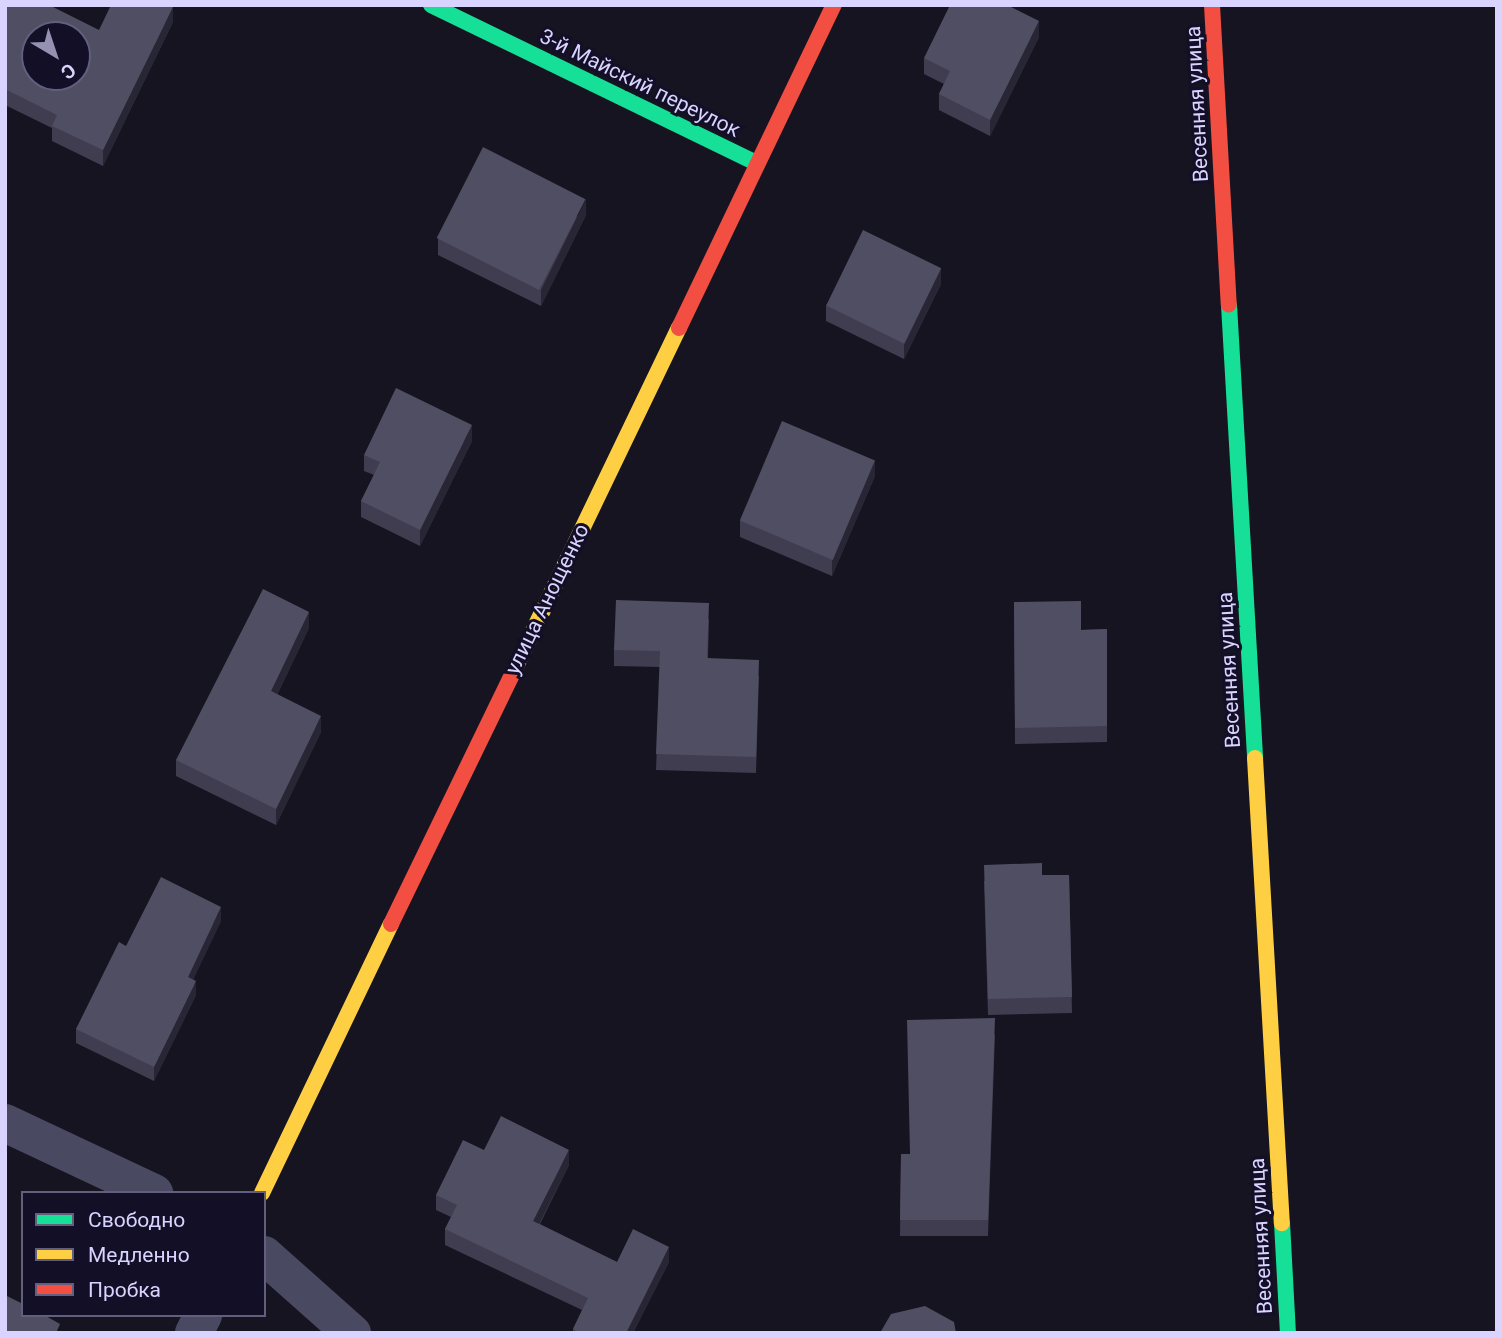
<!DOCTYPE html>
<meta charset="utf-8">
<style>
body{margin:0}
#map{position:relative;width:1502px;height:1338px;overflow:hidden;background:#161421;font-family:Roboto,sans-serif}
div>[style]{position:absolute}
.street>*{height:38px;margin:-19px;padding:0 19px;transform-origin:19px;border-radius:19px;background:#4a4962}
.fast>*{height:16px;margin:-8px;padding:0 8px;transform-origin:8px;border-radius:8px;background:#16e098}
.slow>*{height:16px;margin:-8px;padding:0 8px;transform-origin:8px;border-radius:8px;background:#ffcf43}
.jam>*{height:16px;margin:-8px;padding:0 8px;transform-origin:8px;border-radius:8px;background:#f24e42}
.wall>*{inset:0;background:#403d50}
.shaded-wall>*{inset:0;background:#282635}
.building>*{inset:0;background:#504e63;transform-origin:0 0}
span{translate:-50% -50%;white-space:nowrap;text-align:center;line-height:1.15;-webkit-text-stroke:6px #130f26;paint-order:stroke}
.street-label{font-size:21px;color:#d9d4ff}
.frame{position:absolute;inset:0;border:7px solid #d9d4ff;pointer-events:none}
.legend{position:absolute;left:21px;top:1191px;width:245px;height:126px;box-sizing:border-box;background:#130f26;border:2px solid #625e7d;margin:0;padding:9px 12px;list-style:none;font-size:21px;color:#d9d4ff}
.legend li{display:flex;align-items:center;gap:14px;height:35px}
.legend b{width:35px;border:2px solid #625e7d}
.north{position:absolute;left:21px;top:21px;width:70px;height:70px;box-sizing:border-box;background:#130f26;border:2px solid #625e7d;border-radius:50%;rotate:141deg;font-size:19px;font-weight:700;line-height:28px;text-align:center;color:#d9d4ff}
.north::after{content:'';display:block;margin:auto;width:24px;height:32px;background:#9591b1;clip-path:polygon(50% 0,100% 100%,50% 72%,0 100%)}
</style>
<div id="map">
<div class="street">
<div style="left:5px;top:1123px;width:165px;rotate:25.2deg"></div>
<div style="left:264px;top:1255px;width:118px;rotate:41.6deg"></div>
<div style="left:194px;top:1333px;width:20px;rotate:-63deg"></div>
</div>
<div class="fast">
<div style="left:431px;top:5px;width:361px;rotate:25.9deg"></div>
<div style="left:1229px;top:305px;width:454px;rotate:86.7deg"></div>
<div style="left:1282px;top:1223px;width:110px;rotate:86.9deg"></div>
</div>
<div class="slow">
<div style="left:532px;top:633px;width:339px;rotate:-64.3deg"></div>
<div style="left:1255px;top:758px;width:466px;rotate:86.7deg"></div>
<div style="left:262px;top:1193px;width:298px;rotate:-64.4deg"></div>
</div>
<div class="jam">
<div style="left:1212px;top:5px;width:300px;rotate:86.8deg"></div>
<div style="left:679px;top:328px;width:358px;rotate:-64.4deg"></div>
<div style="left:391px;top:924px;width:323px;rotate:-64.1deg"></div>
</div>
<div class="wall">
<div style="clip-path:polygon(5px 5px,99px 30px,173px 22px,103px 166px,52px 141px,52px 128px,5px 105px)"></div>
<div style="clip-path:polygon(1039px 37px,990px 136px,939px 110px,939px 94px,944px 84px,924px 74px,924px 58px)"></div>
<div style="clip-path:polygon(586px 215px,541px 306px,438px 255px,438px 239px)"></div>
<div style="clip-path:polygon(941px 284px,904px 359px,826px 321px,826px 305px)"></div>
<div style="clip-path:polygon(472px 441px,420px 546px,361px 517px,361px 501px,374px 475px,364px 471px,364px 455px)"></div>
<div style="clip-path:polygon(875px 476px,832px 576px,740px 537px,740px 521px)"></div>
<div style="clip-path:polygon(1014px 602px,1081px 630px,1107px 629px,1107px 742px,1015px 744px)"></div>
<div style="clip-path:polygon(709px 619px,708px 658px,759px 676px,756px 773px,656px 770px,660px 667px,614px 666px,614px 650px)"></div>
<div style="clip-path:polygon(309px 628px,277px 695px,321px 732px,276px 825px,176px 776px,176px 760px)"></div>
<div style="clip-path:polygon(1042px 875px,1069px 875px,1072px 1013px,988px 1015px,984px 881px)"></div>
<div style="clip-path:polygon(221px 921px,193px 979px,196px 995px,154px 1081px,76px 1043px,76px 1029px,126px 946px)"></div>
<div style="clip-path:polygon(995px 1034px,988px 1236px,900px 1236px,901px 1154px,910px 1154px)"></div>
<div style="clip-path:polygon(569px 1165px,540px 1224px,617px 1262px,669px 1262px,633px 1333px,573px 1333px,573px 1329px,582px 1310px,445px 1245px,445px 1229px,451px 1217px,436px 1210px,436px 1195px)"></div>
</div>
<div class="shaded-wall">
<div style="clip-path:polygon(173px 7px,173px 22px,103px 166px,103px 150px)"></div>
<div style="clip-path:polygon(1039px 21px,1039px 37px,990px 136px,990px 120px)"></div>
<div style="clip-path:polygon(586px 199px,586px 215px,541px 306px,541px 290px)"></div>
<div style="clip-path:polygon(941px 268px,941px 284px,904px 359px,904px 343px)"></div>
<div style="clip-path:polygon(472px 425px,472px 441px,420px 546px,420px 530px)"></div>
<div style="clip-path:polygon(875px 460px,875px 476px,832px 576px,832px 560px)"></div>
<div style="clip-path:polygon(309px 612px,309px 628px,271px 707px,271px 691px)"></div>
<div style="clip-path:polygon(321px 716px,321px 732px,276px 825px,276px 809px)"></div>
<div style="clip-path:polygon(221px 907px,221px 921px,188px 991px,188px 977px)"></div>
<div style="clip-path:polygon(196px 981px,196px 995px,154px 1081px,154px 1067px)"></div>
<div style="clip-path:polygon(569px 1150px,569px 1165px,533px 1236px,533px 1221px)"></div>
<div style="clip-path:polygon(669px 1247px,669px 1262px,633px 1333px,626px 1333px)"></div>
</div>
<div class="building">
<div style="clip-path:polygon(evenodd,5px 5px,49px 5px,99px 30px,111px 5px,171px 5px,173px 7px,103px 150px,52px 126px,57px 115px,5px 89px,5px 5px,35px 35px,77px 35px,77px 77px,35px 77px,35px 35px)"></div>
<div style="clip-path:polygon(950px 5px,1007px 5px,1039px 21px,990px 120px,939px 94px,950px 71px,924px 58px)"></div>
<div style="left:483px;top:147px;width:115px;height:102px;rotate:27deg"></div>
<div style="left:863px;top:230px;width:87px;height:84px;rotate:26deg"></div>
<div style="clip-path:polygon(396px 388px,472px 425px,420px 530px,361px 501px,380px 462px,364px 455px)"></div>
<div style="left:782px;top:421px;width:101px;height:108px;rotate:23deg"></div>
<div style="clip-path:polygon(263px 589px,309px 612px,271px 691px,321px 716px,276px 809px,176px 760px)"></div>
<div style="clip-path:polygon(616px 600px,709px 603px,707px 658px,759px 660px,756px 757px,656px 754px,660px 651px,614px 650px)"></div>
<div style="clip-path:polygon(1081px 601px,1081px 630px,1107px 629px,1107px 726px,1015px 728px,1014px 602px)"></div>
<div style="clip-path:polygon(1042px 863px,1042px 875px,1069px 875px,1072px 997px,988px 999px,984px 865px)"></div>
<div style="clip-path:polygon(161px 877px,221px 907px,188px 977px,196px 981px,154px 1067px,76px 1029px,119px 942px,126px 946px)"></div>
<div style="clip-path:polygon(995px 1018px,988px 1220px,900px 1220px,901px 1154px,910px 1154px,907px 1020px)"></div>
<div style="clip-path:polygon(501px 1116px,569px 1150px,533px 1221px,617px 1262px,633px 1229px,669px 1247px,626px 1333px,580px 1333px,573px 1329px,588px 1298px,445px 1229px,457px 1205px,436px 1195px,463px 1140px,484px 1150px)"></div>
<div style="clip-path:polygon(5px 1295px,23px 1304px,23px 1315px,44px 1315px,60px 1324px,56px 1333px,5px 1333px)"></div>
<div style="clip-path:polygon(925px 1306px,954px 1322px,956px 1333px,880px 1333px,891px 1314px)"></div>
</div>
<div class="street-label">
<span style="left:640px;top:83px;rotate:26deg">3-й Майский переулок</span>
<span style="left:1197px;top:104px;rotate:-93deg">Весенняя улица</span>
<span style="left:547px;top:599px;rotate:-64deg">улица Анощенко</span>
<span style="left:1229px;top:670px;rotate:-93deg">Весенняя улица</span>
<span style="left:1261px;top:1236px;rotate:-93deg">Весенняя улица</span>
</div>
<div class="frame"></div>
<ul class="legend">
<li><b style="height:9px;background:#16e098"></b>Свободно</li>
<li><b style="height:9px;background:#ffcf43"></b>Медленно</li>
<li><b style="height:9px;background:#f24e42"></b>Пробка</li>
</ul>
<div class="north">С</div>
</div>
